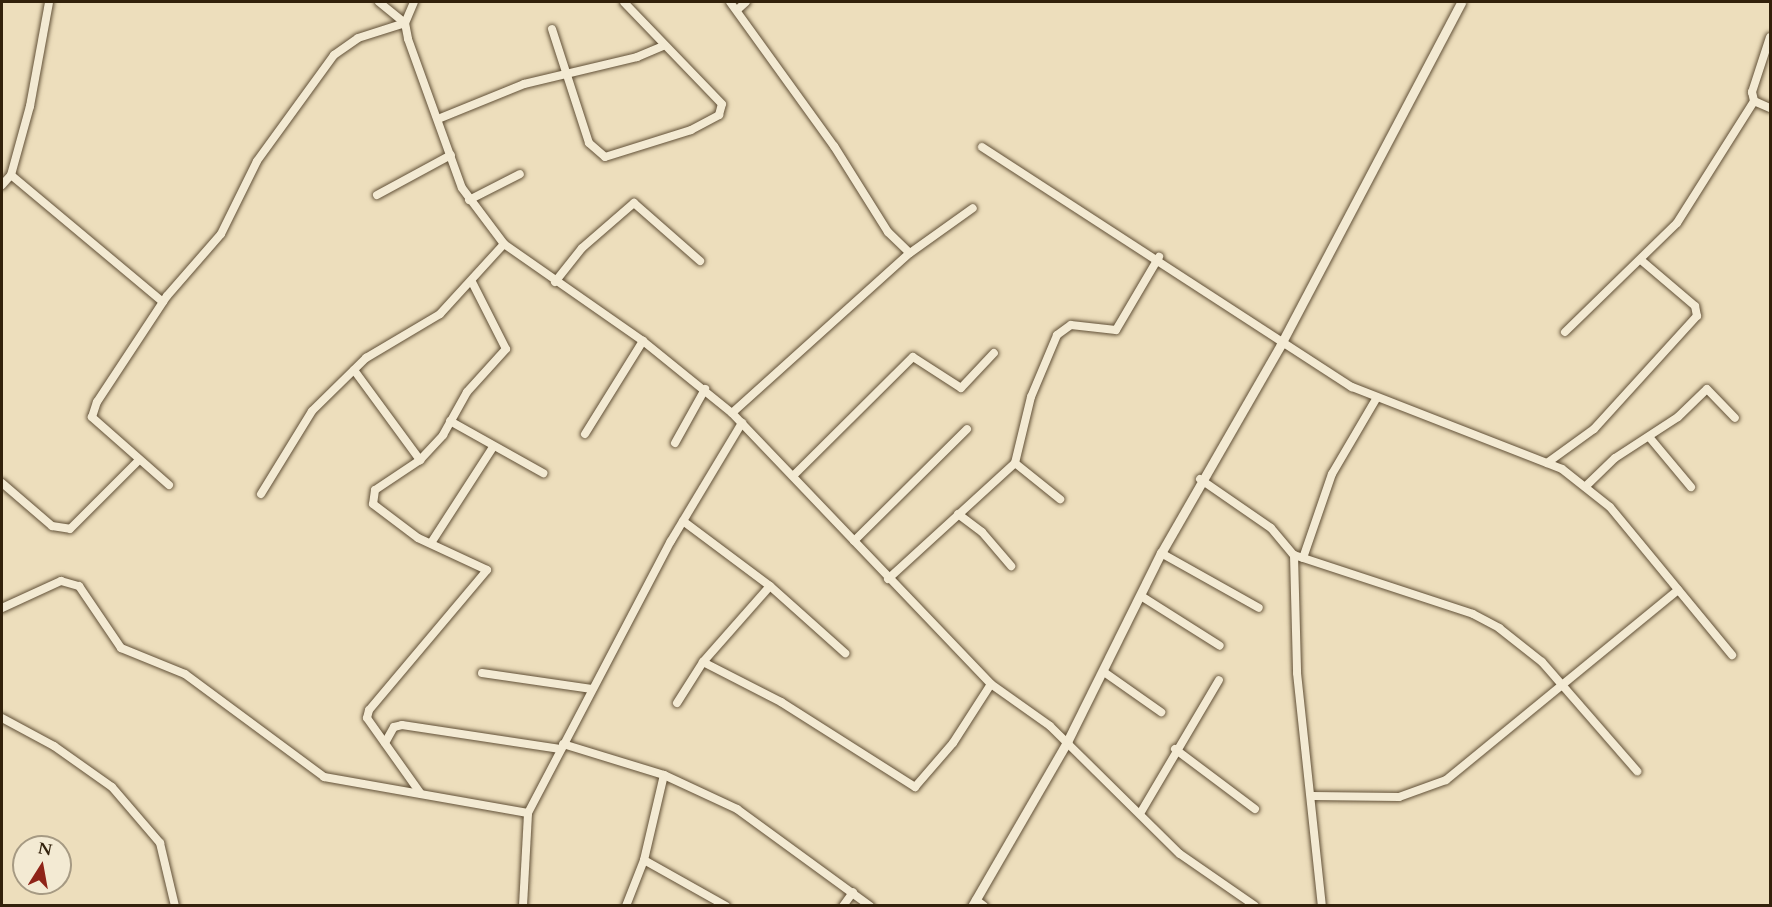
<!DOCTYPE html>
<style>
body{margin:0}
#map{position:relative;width:1772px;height:907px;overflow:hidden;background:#eddebc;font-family:Cardo,serif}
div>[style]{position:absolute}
.roads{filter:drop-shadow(0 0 2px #615037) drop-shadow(0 0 2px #615037)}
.minor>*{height:8px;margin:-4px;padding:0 4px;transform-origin:4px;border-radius:4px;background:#f3ead3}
.tertiary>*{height:9px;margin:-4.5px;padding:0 4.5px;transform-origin:4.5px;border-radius:4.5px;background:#f3ead3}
span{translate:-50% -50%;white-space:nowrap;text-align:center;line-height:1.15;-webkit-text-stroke:6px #f3ead3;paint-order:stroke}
.frame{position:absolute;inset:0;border:3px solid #32210b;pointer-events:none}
.north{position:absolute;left:12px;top:835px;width:60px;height:60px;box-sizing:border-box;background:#f3ead3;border:2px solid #a69a83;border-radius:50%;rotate:11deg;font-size:16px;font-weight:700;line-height:24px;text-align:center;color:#32210b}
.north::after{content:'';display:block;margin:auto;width:21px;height:27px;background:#8f2418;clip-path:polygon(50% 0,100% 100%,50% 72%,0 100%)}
</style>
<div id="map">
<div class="roads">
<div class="minor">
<div style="left:379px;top:2px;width:33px;rotate:39deg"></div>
<div style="left:414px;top:2px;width:23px;rotate:113deg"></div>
<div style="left:405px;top:23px;width:16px;rotate:79deg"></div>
<div style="left:408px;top:39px;width:158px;rotate:70.1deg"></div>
<div style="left:462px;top:188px;width:70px;rotate:53.1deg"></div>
<div style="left:504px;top:244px;width:169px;rotate:34.9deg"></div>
<div style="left:643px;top:341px;width:114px;rotate:39deg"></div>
<div style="left:732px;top:413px;width:375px;rotate:46.3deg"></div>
<div style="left:991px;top:684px;width:72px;rotate:35.4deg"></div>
<div style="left:1050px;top:726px;width:182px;rotate:44.6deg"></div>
<div style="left:1180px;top:854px;width:91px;rotate:34.7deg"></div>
<div style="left:730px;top:2px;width:178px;rotate:54.2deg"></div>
<div style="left:834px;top:146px;width:102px;rotate:57.9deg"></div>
<div style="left:888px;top:232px;width:30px;rotate:44deg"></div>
<div style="left:737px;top:10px;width:12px;rotate:-42deg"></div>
<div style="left:552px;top:29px;width:120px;rotate:72deg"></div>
<div style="left:589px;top:143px;width:21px;rotate:41deg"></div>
<div style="left:605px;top:157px;width:90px;rotate:-17.4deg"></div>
<div style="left:691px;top:130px;width:32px;rotate:-28deg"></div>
<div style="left:719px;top:115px;width:11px;rotate:-75deg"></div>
<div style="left:722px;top:104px;width:141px;rotate:-133.9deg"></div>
<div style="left:1770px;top:37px;width:58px;rotate:108.1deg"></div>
<div style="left:1752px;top:92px;width:9px;rotate:77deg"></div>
<div style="left:1754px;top:101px;width:17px;rotate:24deg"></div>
<div style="left:438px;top:119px;width:93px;rotate:-22.1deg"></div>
<div style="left:524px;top:84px;width:116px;rotate:-13.4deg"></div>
<div style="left:637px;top:57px;width:28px;rotate:-23deg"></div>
<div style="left:982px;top:147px;width:441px;rotate:33deg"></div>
<div style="left:1352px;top:387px;width:225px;rotate:21.3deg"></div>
<div style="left:1562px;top:469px;width:61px;rotate:38.4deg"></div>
<div style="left:1610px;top:507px;width:192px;rotate:50.5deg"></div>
<div style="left:11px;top:175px;width:198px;rotate:39.9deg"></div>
<div style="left:2px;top:185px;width:13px;rotate:-48deg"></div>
<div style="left:11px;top:175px;width:72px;rotate:-74.6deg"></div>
<div style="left:30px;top:106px;width:106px;rotate:-79.6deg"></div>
<div style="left:377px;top:195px;width:84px;rotate:-28.4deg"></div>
<div style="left:469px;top:200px;width:57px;rotate:-27deg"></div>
<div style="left:555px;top:282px;width:43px;rotate:-51.5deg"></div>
<div style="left:582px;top:248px;width:69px;rotate:-40.9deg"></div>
<div style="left:634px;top:203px;width:88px;rotate:41.3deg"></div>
<div style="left:1565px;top:332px;width:156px;rotate:-44.2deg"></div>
<div style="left:1677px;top:223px;width:144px;rotate:-57.7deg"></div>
<div style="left:354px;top:370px;width:112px;rotate:53.7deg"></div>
<div style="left:420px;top:460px;width:34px;rotate:-47deg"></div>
<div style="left:443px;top:435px;width:49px;rotate:-60.8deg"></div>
<div style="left:467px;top:392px;width:58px;rotate:-47.8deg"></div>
<div style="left:506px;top:349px;width:75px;rotate:-116.9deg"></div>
<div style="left:732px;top:413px;width:239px;rotate:-42deg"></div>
<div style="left:910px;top:253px;width:77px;rotate:-35.5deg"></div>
<div style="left:450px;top:421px;width:107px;rotate:29.2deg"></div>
<div style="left:585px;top:434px;width:110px;rotate:-58.1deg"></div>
<div style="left:1650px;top:438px;width:64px;rotate:50.1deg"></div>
<div style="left:675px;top:443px;width:62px;rotate:-60.9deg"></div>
<div style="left:420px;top:460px;width:54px;rotate:146.3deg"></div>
<div style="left:375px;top:490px;width:14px;rotate:98deg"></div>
<div style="left:373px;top:504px;width:56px;rotate:37.1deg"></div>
<div style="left:418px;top:538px;width:76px;rotate:24.9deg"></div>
<div style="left:487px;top:570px;width:183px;rotate:130.1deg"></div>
<div style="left:369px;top:710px;width:8px;rotate:104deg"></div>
<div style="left:367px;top:718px;width:93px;rotate:54.6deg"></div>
<div style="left:1015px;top:463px;width:58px;rotate:38.7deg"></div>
<div style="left:1547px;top:463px;width:58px;rotate:-35.9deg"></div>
<div style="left:1594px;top:429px;width:153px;rotate:-47.7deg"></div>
<div style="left:1697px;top:316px;width:10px;rotate:-101deg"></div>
<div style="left:1695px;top:306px;width:71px;rotate:-139.6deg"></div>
<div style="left:793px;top:476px;width:169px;rotate:-44.8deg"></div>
<div style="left:913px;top:357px;width:57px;rotate:32.9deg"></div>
<div style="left:961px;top:388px;width:48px;rotate:-46.7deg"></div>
<div style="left:1200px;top:479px;width:86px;rotate:34.6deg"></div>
<div style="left:1271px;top:528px;width:35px;rotate:50deg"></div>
<div style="left:1294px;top:555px;width:118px;rotate:88.5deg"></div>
<div style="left:1297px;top:673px;width:234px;rotate:83.9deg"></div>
<div style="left:2px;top:483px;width:66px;rotate:40.7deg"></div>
<div style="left:52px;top:526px;width:18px;rotate:9deg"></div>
<div style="left:70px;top:529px;width:98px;rotate:-45deg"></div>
<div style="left:169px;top:485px;width:103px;rotate:-138.6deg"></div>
<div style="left:92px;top:417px;width:16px;rotate:-72deg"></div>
<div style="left:97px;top:402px;width:127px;rotate:-56.6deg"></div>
<div style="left:167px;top:296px;width:82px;rotate:-48.9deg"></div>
<div style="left:221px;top:234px;width:81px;rotate:-63.7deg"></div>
<div style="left:257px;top:161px;width:131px;rotate:-54deg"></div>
<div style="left:334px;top:55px;width:29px;rotate:-35deg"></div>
<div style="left:358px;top:38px;width:49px;rotate:-17.7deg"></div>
<div style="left:1586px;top:486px;width:40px;rotate:-44deg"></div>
<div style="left:1615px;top:458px;width:75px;rotate:-33.1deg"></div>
<div style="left:1678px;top:417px;width:40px;rotate:-44deg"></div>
<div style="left:1707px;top:389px;width:40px;rotate:46deg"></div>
<div style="left:261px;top:494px;width:97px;rotate:-58.4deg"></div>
<div style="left:312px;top:411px;width:76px;rotate:-44.5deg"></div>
<div style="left:366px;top:358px;width:86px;rotate:-30.7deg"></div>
<div style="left:440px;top:314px;width:95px;rotate:-47.6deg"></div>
<div style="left:958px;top:514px;width:30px;rotate:37deg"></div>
<div style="left:982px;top:532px;width:45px;rotate:49.5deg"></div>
<div style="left:683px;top:521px;width:109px;rotate:36.8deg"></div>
<div style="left:770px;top:586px;width:101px;rotate:41.8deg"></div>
<div style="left:854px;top:541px;width:159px;rotate:-44.7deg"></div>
<div style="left:431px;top:543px;width:114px;rotate:-57.1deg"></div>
<div style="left:1161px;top:553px;width:112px;rotate:29.3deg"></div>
<div style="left:1294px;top:555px;width:188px;rotate:18.2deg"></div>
<div style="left:1473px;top:614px;width:30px;rotate:28deg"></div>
<div style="left:1499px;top:628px;width:55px;rotate:38.3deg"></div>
<div style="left:1542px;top:662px;width:145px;rotate:48.9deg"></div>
<div style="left:1303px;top:558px;width:89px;rotate:-71deg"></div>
<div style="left:1332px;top:474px;width:87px;rotate:-59.6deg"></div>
<div style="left:888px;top:579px;width:172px;rotate:-42.4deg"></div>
<div style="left:1015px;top:463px;width:68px;rotate:-76.4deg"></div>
<div style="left:1031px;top:397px;width:67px;rotate:-67.2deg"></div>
<div style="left:1057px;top:335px;width:17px;rotate:-36deg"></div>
<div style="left:1071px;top:325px;width:45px;rotate:6.3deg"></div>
<div style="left:1116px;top:330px;width:85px;rotate:-59.5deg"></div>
<div style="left:1141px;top:596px;width:93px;rotate:32.3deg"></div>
<div style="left:2px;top:608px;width:65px;rotate:-24.6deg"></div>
<div style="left:61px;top:581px;width:19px;rotate:16deg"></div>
<div style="left:79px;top:586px;width:75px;rotate:55.9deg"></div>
<div style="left:121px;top:648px;width:69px;rotate:22.1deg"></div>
<div style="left:185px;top:674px;width:173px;rotate:36.5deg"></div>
<div style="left:324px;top:777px;width:207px;rotate:10deg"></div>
<div style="left:703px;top:662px;width:88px;rotate:27.1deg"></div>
<div style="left:781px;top:702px;width:159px;rotate:32.4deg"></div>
<div style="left:915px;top:787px;width:58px;rotate:-49.2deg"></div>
<div style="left:953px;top:743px;width:70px;rotate:-57.2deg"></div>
<div style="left:1104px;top:672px;width:70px;rotate:35.1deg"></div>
<div style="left:482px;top:673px;width:111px;rotate:8.3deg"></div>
<div style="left:677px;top:703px;width:49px;rotate:-57.6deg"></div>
<div style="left:703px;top:662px;width:101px;rotate:-48.6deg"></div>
<div style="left:2px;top:718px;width:59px;rotate:28.3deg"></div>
<div style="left:54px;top:746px;width:71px;rotate:35.3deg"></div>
<div style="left:112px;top:787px;width:74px;rotate:49.4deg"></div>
<div style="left:160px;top:843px;width:65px;rotate:76.6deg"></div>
<div style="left:385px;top:743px;width:18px;rotate:-61deg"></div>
<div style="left:394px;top:727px;width:8px;rotate:-14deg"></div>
<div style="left:402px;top:725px;width:160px;rotate:8.6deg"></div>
<div style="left:563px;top:744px;width:106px;rotate:17.1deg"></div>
<div style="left:664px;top:775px;width:81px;rotate:25deg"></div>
<div style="left:737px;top:809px;width:165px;rotate:36.1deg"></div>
<div style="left:1175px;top:749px;width:100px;rotate:36.9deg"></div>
<div style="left:1312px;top:796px;width:87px;rotate:0.7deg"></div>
<div style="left:1399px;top:797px;width:50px;rotate:-19.9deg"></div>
<div style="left:1446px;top:780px;width:300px;rotate:-39.3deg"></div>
<div style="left:1141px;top:812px;width:153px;rotate:-59.4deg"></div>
<div style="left:644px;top:860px;width:94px;rotate:29.3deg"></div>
<div style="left:976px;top:900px;width:10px;rotate:37deg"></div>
<div style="left:523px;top:906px;width:93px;rotate:-86.9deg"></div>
<div style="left:528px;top:813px;width:307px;rotate:-62.3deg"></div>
<div style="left:671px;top:541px;width:138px;rotate:-59deg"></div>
<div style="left:626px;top:906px;width:49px;rotate:-68.6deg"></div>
<div style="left:644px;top:860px;width:87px;rotate:-76.8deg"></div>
<div style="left:843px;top:906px;width:17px;rotate:-54deg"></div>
</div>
<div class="tertiary">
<div style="left:972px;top:906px;width:190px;rotate:-59.9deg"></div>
<div style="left:1067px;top:742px;width:211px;rotate:-63.6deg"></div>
<div style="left:1161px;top:553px;width:241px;rotate:-60.1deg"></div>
<div style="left:1281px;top:344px;width:386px;rotate:-62.2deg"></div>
</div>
</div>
<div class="frame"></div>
<div class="north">N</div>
</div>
